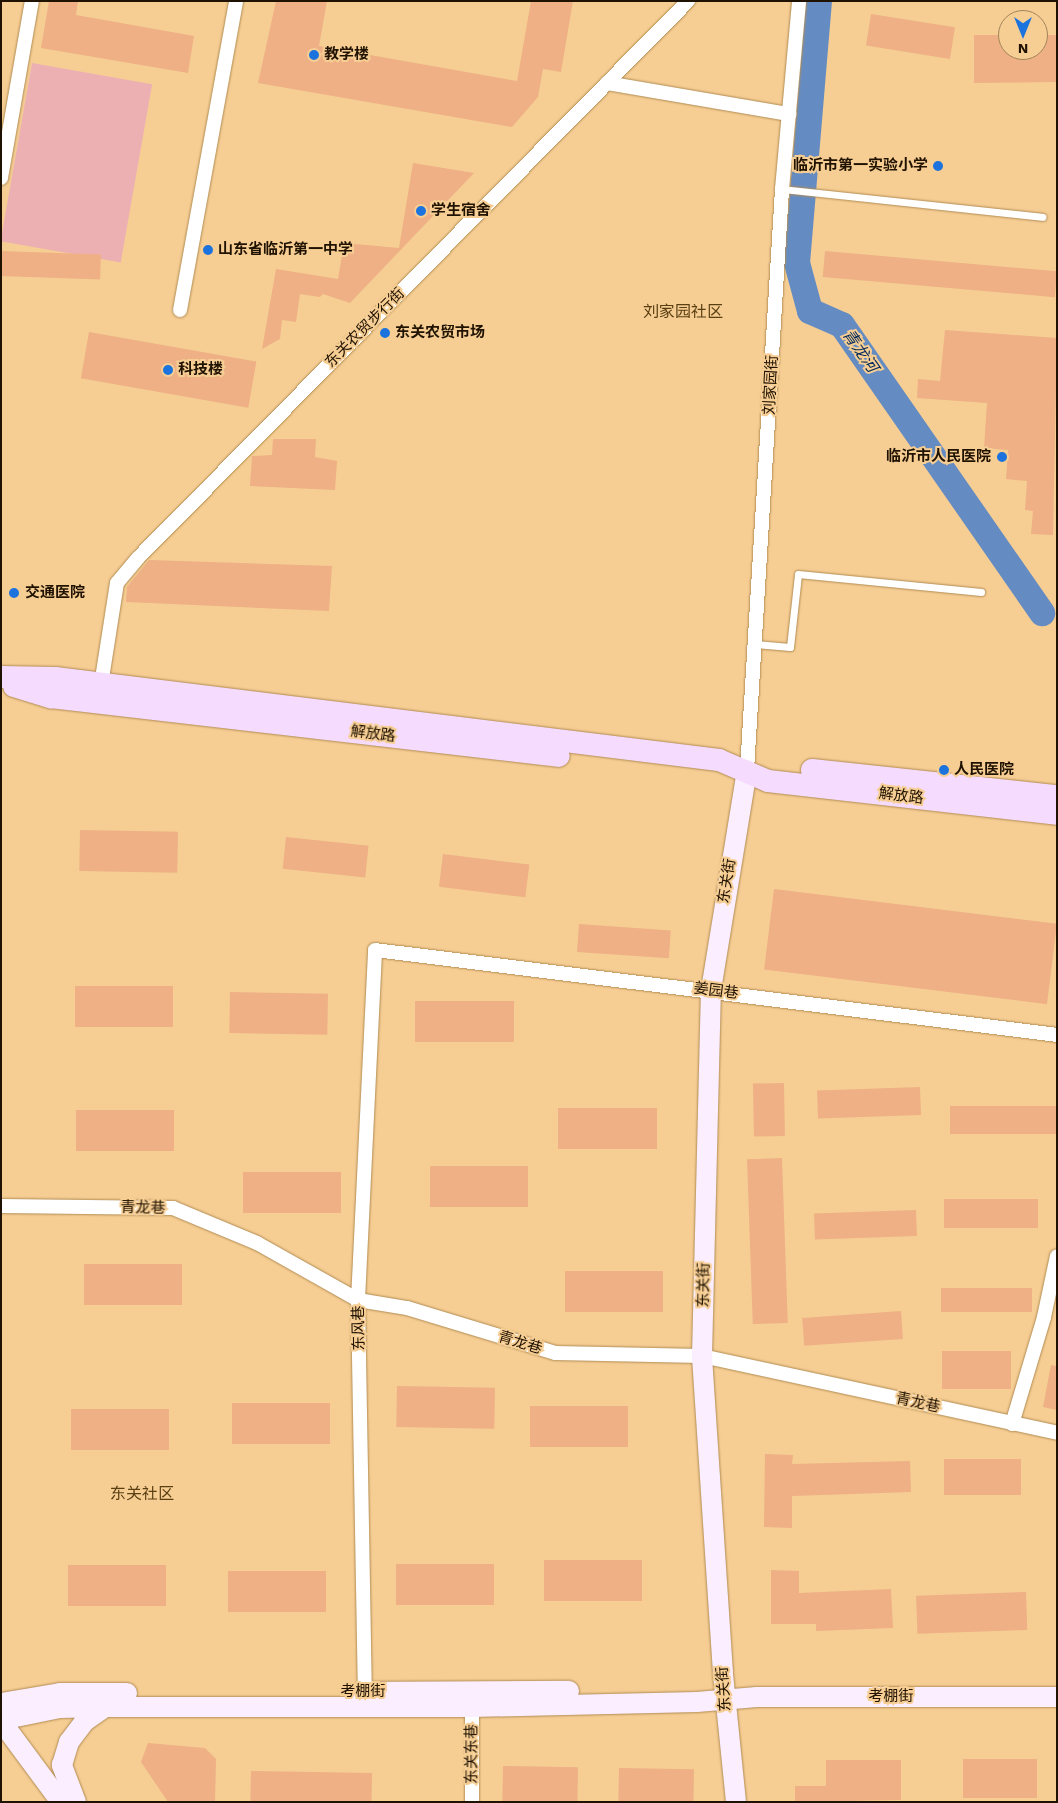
<!DOCTYPE html>
<meta charset="utf-8">
<style>
body{margin:0}
#map{position:relative;width:1058px;height:1803px;overflow:hidden;background:#f6ce94;font-family:"Work Sans","Noto Sans SC",sans-serif}
div>[style]{position:absolute}
.green>*{inset:0;background:#ecb0b2;transform-origin:0 0}
.river>*{height:26px;margin:-13px;padding:0 13px;transform-origin:13px;border-radius:13px;background:#658cc2}
.building>*{inset:0;background:#eeb084;transform-origin:0 0}
.roads{filter:drop-shadow(0 0 1px #b18c54) drop-shadow(0 0 1px #b18c54)}
.lane>*{height:7px;margin:-3.5px;padding:0 3.5px;transform-origin:3.5px;border-radius:3.5px;background:#fff}
.street>*{height:14px;margin:-7px;padding:0 7px;transform-origin:7px;border-radius:7px;background:#fff}
.secondary>*{height:20px;margin:-10px;padding:0 10px;transform-origin:10px;border-radius:10px;background:#faeeff}
.primary>*{height:22px;margin:-11px;padding:0 11px;transform-origin:11px;border-radius:11px;background:#f5dcfe}
.dots>*{width:14px;height:14px;translate:-50% -50%;box-sizing:border-box;border:2px solid #f6ce94;border-radius:50%}
span{translate:-50% -50%;white-space:nowrap;text-align:center;line-height:1.15;-webkit-text-stroke:4px #f6ce94;paint-order:stroke}
.poi-label{font-size:15px;color:#201200;font-weight:700}
.left{translate:0 -50%;text-align:left}
.right{translate:-100% -50%;text-align:right}
.street-label{font-size:15px;color:#201200}
.neighbourhood-label{font-size:16px;color:#5a3f13}
.water-label{font-size:16px;color:#022a5b;font-style:italic}
.frame{position:absolute;inset:0;border:2px solid #201200;pointer-events:none}
.north{position:absolute;left:998px;top:10px;width:50px;height:50px;box-sizing:border-box;background:#f6ce94;border:1px solid #a08359;border-radius:50%;rotate:180deg;font-size:14px;font-weight:700;line-height:20px;text-align:center;color:#201200}
.north::after{content:'';display:block;margin:auto;width:18px;height:22px;background:#1d73dd;clip-path:polygon(50% 0,100% 100%,50% 72%,0 100%)}
</style>
<div id="map">
<div class="green">
<div style="left:32px;top:63px;width:122px;height:181px;rotate:10deg"></div>
</div>
<div class="river">
<div style="left:819px;top:1px;width:263px;rotate:94.8deg"></div>
<div style="left:797px;top:263px;width:50px;rotate:74.8deg"></div>
<div style="left:810px;top:311px;width:35px;rotate:24deg"></div>
<div style="left:842px;top:325px;width:351px;rotate:55.2deg"></div>
</div>
<div class="building">
<div style="clip-path:polygon(49px 1px,78px 1px,76px 15px,194px 36px,188px 73px,41px 48px)"></div>
<div style="clip-path:polygon(276px 1px,327px 1px,319px 46px,517px 81px,531px 1px,573px 1px,561px 72px,543px 69px,538px 97px,512px 127px,258px 83px)"></div>
<div style="left:871px;top:14px;width:85px;height:32px;rotate:9deg"></div>
<div style="clip-path:polygon(974px 35px,1008px 35px,1008px 50px,1038px 50px,1038px 35px,1057px 35px,1057px 82px,974px 83px)"></div>
<div style="clip-path:polygon(413px 163px,474px 173px,350px 303px,323px 294px,320px 297px,300px 294px,296px 322px,282px 320px,280px 339px,262px 349px,276px 269px,338px 279px,344px 243px,399px 248px)"></div>
<div style="left:1px;top:251px;width:100px;height:25px;rotate:2deg"></div>
<div style="left:825px;top:251px;width:233px;height:26px;rotate:5deg"></div>
<div style="clip-path:polygon(945px 330px,1057px 338px,1053px 535px,1031px 534px,1033px 511px,1025px 510px,1027px 481px,1006px 479px,1008px 450px,984px 448px,987px 403px,917px 398px,918px 379px,940px 381px)"></div>
<div style="left:89px;top:332px;width:170px;height:47px;rotate:10deg"></div>
<div style="clip-path:polygon(273px 439px,316px 439px,315px 457px,337px 461px,335px 490px,250px 486px,252px 456px,272px 455px)"></div>
<div style="clip-path:polygon(149px 560px,332px 566px,329px 611px,126px 602px,127px 587px)"></div>
<div style="left:80px;top:830px;width:98px;height:41px;rotate:1deg"></div>
<div style="left:286px;top:837px;width:83px;height:32px;rotate:6deg"></div>
<div style="left:443px;top:854px;width:87px;height:33px;rotate:7deg"></div>
<div style="left:774px;top:889px;width:285px;height:81px;rotate:7deg"></div>
<div style="left:579px;top:924px;width:92px;height:28px;rotate:4deg"></div>
<div style="left:75px;top:986px;width:98px;height:41px"></div>
<div style="left:230px;top:992px;width:98px;height:41px;rotate:1deg"></div>
<div style="left:415px;top:1001px;width:99px;height:41px"></div>
<div style="left:784px;top:1083px;width:53px;height:31px;rotate:89deg"></div>
<div style="left:920px;top:1087px;width:28px;height:103px;rotate:88deg"></div>
<div style="left:950px;top:1106px;width:107px;height:28px"></div>
<div style="left:558px;top:1108px;width:99px;height:41px"></div>
<div style="left:76px;top:1110px;width:98px;height:41px"></div>
<div style="left:782px;top:1158px;width:165px;height:35px;rotate:88deg"></div>
<div style="left:430px;top:1166px;width:98px;height:41px"></div>
<div style="left:243px;top:1172px;width:98px;height:41px"></div>
<div style="left:944px;top:1199px;width:94px;height:29px"></div>
<div style="left:916px;top:1210px;width:26px;height:102px;rotate:88deg"></div>
<div style="left:84px;top:1264px;width:98px;height:41px"></div>
<div style="left:565px;top:1271px;width:98px;height:41px"></div>
<div style="left:1032px;top:1288px;width:24px;height:91px;rotate:90deg"></div>
<div style="left:901px;top:1311px;width:28px;height:99px;rotate:86deg"></div>
<div style="left:942px;top:1351px;width:69px;height:38px"></div>
<div style="clip-path:polygon(1051px 1365px,1057px 1366px,1057px 1410px,1043px 1407px)"></div>
<div style="left:397px;top:1386px;width:98px;height:41px;rotate:1deg"></div>
<div style="left:232px;top:1403px;width:98px;height:41px"></div>
<div style="left:530px;top:1406px;width:98px;height:41px"></div>
<div style="left:71px;top:1409px;width:98px;height:41px"></div>
<div style="clip-path:polygon(765px 1454px,793px 1455px,792px 1464px,910px 1461px,911px 1492px,792px 1496px,792px 1528px,764px 1527px)"></div>
<div style="left:1021px;top:1459px;width:36px;height:77px;rotate:90deg"></div>
<div style="left:544px;top:1560px;width:98px;height:41px"></div>
<div style="left:396px;top:1564px;width:98px;height:41px"></div>
<div style="left:68px;top:1565px;width:98px;height:41px"></div>
<div style="clip-path:polygon(771px 1570px,799px 1571px,799px 1593px,891px 1589px,893px 1628px,816px 1631px,816px 1624px,771px 1624px)"></div>
<div style="left:228px;top:1571px;width:98px;height:41px"></div>
<div style="left:1026px;top:1592px;width:38px;height:110px;rotate:88deg"></div>
<div style="clip-path:polygon(148px 1743px,205px 1748px,216px 1759px,215px 1802px,168px 1802px,141px 1762px)"></div>
<div style="left:963px;top:1759px;width:74px;height:39px"></div>
<div style="clip-path:polygon(826px 1760px,901px 1760px,901px 1800px,795px 1802px,795px 1786px,826px 1786px)"></div>
<div style="left:503px;top:1766px;width:75px;height:36px;rotate:1deg"></div>
<div style="left:619px;top:1768px;width:75px;height:34px;rotate:1deg"></div>
<div style="left:251px;top:1771px;width:121px;height:31px;rotate:1deg"></div>
</div>
<div class="roads">
<div class="lane">
<div style="left:782px;top:189px;width:262px;rotate:6.1deg"></div>
<div style="left:755px;top:644px;width:35px;rotate:5deg"></div>
<div style="left:790px;top:647px;width:73px;rotate:-83.7deg"></div>
<div style="left:798px;top:574px;width:184px;rotate:5.6deg"></div>
</div>
<div class="street">
<div style="left:607px;top:83px;width:185px;rotate:9.7deg"></div>
<div style="left:1px;top:178px;width:180px;rotate:-80.1deg"></div>
<div style="left:180px;top:310px;width:314px;rotate:-79.7deg"></div>
<div style="left:101px;top:685px;width:103px;rotate:-81.1deg"></div>
<div style="left:117px;top:583px;width:33px;rotate:-50deg"></div>
<div style="left:138px;top:558px;width:783px;rotate:-45.36deg"></div>
<div style="left:747px;top:770px;width:582px;rotate:-86.55deg"></div>
<div style="left:782px;top:189px;width:189px;rotate:-84.8deg"></div>
<div style="left:1px;top:1206px;width:172px;rotate:0.7deg"></div>
<div style="left:173px;top:1208px;width:91px;rotate:22.6deg"></div>
<div style="left:257px;top:1243px;width:116px;rotate:29.4deg"></div>
<div style="left:358px;top:1300px;width:50px;rotate:9.3deg"></div>
<div style="left:407px;top:1308px;width:155px;rotate:16.9deg"></div>
<div style="left:555px;top:1353px;width:147px;rotate:1.2deg"></div>
<div style="left:702px;top:1356px;width:363px;rotate:12.2deg"></div>
<div style="left:1012px;top:1424px;width:112px;rotate:-73.3deg"></div>
<div style="left:1044px;top:1317px;width:62px;rotate:-78deg"></div>
<div style="left:365px;top:1700px;width:400px;rotate:-91deg"></div>
<div style="left:358px;top:1300px;width:350px;rotate:-87.2deg"></div>
<div style="left:375px;top:950px;width:687px;rotate:7.1deg"></div>
<div style="left:472px;top:1707px;width:95px;rotate:90deg"></div>
</div>
<div class="secondary">
<div style="left:361px;top:1692px;width:208px;rotate:-0.3deg"></div>
<div style="left:1px;top:1703px;width:60px;rotate:-9.6deg"></div>
<div style="left:60px;top:1693px;width:67px"></div>
<div style="left:1px;top:1720px;width:60px;rotate:-11.5deg"></div>
<div style="left:60px;top:1708px;width:45px;rotate:-1.3deg"></div>
<div style="left:105px;top:1707px;width:367px"></div>
<div style="left:472px;top:1707px;width:225px;rotate:-1.3deg"></div>
<div style="left:697px;top:1702px;width:60px;rotate:-4.8deg"></div>
<div style="left:757px;top:1697px;width:300px"></div>
<div style="left:1px;top:1721px;width:101px;rotate:53.5deg"></div>
<div style="left:76px;top:1802px;width:40px;rotate:-111deg"></div>
<div style="left:62px;top:1765px;width:24px;rotate:-73deg"></div>
<div style="left:69px;top:1742px;width:26px;rotate:-53deg"></div>
<div style="left:85px;top:1721px;width:24px;rotate:-35deg"></div>
<div style="left:736px;top:1802px;width:130px;rotate:-95.8deg"></div>
<div style="left:723px;top:1673px;width:318px;rotate:-93.8deg"></div>
<div style="left:702px;top:1356px;width:366px;rotate:-88.6deg"></div>
<div style="left:711px;top:990px;width:223px;rotate:-80.7deg"></div>
</div>
<div class="primary">
<div style="left:1px;top:677px;width:54px;rotate:1.1deg"></div>
<div style="left:55px;top:678px;width:669px;rotate:7.04deg"></div>
<div style="left:719px;top:760px;width:53px;rotate:23.2deg"></div>
<div style="left:768px;top:781px;width:291px;rotate:6.5deg"></div>
<div style="left:14px;top:686px;width:39px;rotate:17deg"></div>
<div style="left:51px;top:697px;width:511px;rotate:6.62deg"></div>
<div style="left:812px;top:770px;width:246px;rotate:6.1deg"></div>
</div>
</div>
<div class="dots">
<div style="left:314px;top:55px;background:#1d73dd"></div>
<div style="left:938px;top:166px;background:#1d73dd"></div>
<div style="left:421px;top:211px;background:#1d73dd"></div>
<div style="left:208px;top:250px;background:#1d73dd"></div>
<div style="left:385px;top:333px;background:#1d73dd"></div>
<div style="left:168px;top:370px;background:#1d73dd"></div>
<div style="left:1002px;top:457px;background:#1d73dd"></div>
<div style="left:14px;top:593px;background:#1d73dd"></div>
<div style="left:944px;top:770px;background:#1d73dd"></div>
</div>
<div class="poi-label">
<span class="left" style="left:324px;top:55px">教学楼</span>
<span class="right" style="left:928px;top:166px">临沂市第一实验小学</span>
<span class="left" style="left:431px;top:211px">学生宿舍</span>
<span class="left" style="left:218px;top:250px">山东省临沂第一中学</span>
<span class="left" style="left:395px;top:333px">东关农贸市场</span>
<span class="left" style="left:178px;top:370px">科技楼</span>
<span class="right" style="left:991px;top:457px">临沂市人民医院</span>
<span class="left" style="left:25px;top:593px">交通医院</span>
<span class="left" style="left:954px;top:770px">人民医院</span>
</div>
<div class="street-label">
<span style="left:365px;top:328px;rotate:-45deg">东关农贸步行街</span>
<span style="left:771px;top:385px;rotate:-87deg">刘家园街</span>
<span style="left:373px;top:734px;rotate:7deg">解放路</span>
<span style="left:901px;top:796px;rotate:7deg">解放路</span>
<span style="left:727px;top:881px;rotate:-81deg">东关街</span>
<span style="left:716px;top:991px;rotate:7deg">姜园巷</span>
<span style="left:143px;top:1208px;rotate:1deg">青龙巷</span>
<span style="left:704px;top:1285px;rotate:-89deg">东关街</span>
<span style="left:359px;top:1328px;rotate:-91deg">东风巷</span>
<span style="left:520px;top:1343px;rotate:17deg">青龙巷</span>
<span style="left:918px;top:1403px;rotate:12deg">青龙巷</span>
<span style="left:724px;top:1689px;rotate:-94deg">东关街</span>
<span style="left:363px;top:1692px">考棚街</span>
<span style="left:891px;top:1697px">考棚街</span>
<span style="left:472px;top:1754px;rotate:-90deg">东关东巷</span>
</div>
<div class="neighbourhood-label">
<span style="left:683px;top:312px">刘家园社区</span>
<span style="left:142px;top:1494px">东关社区</span>
</div>
<div class="water-label">
<span style="left:860px;top:351px;rotate:55deg">青龙河</span>
</div>
<div class="frame"></div>
<div class="north">N</div>
</div>
